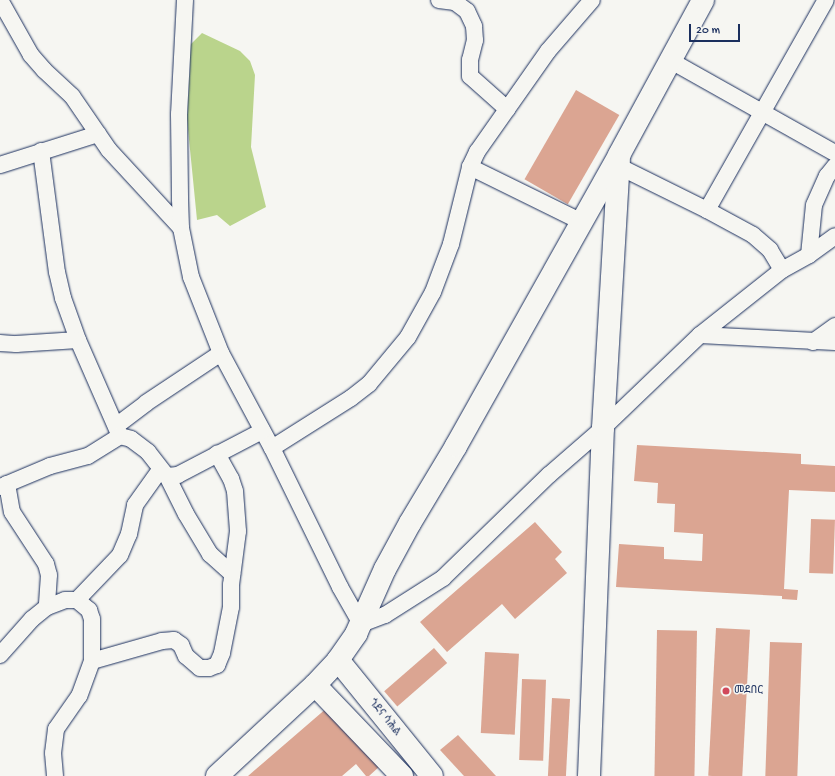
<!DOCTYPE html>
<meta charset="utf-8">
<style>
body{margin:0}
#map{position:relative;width:835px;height:776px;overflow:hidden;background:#f6f6f2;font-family:"Gochi Hand","Noto Sans Ethiopic",sans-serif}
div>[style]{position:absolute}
.green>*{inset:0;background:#bad48c}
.building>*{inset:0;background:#dba592;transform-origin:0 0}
.roads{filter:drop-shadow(0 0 1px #1b2f5e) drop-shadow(0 0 1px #1b2f5e)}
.street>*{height:16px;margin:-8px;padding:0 8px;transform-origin:8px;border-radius:8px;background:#f6f6f2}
.secondary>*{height:22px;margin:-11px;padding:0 11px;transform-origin:11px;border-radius:11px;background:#f6f6f2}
.dots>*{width:11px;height:11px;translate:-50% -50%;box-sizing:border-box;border:2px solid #f6f6f2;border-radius:50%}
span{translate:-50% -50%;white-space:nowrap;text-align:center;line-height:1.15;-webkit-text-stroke:3px #f6f6f2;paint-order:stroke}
.poi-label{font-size:11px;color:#1b2f5e}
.left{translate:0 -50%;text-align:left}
.street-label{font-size:11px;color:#1b2f5e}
.scale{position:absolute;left:689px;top:24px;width:51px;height:18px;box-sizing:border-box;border:2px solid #1b2f5e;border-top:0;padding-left:5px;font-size:12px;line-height:14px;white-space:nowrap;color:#1b2f5e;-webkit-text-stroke:3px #f6f6f2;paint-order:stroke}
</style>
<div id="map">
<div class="green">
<div style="clip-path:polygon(202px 33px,240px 51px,250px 61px,255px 75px,251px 147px,266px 207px,230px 226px,217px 215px,197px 220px,187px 119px,190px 66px,188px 47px)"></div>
</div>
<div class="building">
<div style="left:576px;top:90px;width:50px;height:103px;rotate:30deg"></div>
<div style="clip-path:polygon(637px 445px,801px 454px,801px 464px,835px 466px,835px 492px,789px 490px,784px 589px,798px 590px,797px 600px,782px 599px,782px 596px,616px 587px,619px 544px,664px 547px,664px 559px,702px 561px,703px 534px,674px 532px,675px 504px,657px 503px,658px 483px,634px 481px)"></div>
<div style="left:811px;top:519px;width:24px;height:54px;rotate:2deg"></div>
<div style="clip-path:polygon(535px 522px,562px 552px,555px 559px,567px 573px,515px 619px,502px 604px,447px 652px,420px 622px)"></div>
<div style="left:716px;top:628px;width:34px;height:148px;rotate:3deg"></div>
<div style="left:657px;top:630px;width:40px;height:146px;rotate:1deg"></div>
<div style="left:770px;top:642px;width:32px;height:134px;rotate:2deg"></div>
<div style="left:434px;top:648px;width:20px;height:66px;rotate:49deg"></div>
<div style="left:485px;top:652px;width:34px;height:81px;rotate:3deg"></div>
<div style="left:522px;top:679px;width:24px;height:81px;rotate:2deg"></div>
<div style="left:552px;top:698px;width:18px;height:78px;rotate:3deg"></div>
<div style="clip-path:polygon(328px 707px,380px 766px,369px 776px,366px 776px,356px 764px,342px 776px,248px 776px)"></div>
<div style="clip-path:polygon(458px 735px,496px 776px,464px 776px,440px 750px)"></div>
</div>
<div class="roads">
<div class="street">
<div style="left:0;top:0;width:63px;rotate:60.6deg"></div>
<div style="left:31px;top:55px;width:20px;rotate:49deg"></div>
<div style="left:44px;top:70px;width:38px;rotate:43deg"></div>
<div style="left:72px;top:96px;width:65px;rotate:55.6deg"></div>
<div style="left:109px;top:150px;width:106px;rotate:47.3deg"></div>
<div style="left:185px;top:0;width:114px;rotate:93deg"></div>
<div style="left:179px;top:114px;width:85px;rotate:89.3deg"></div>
<div style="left:180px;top:199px;width:29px;rotate:88deg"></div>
<div style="left:181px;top:228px;width:50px;rotate:78.5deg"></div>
<div style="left:191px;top:277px;width:82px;rotate:68.5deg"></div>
<div style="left:221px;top:353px;width:108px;rotate:61.8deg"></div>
<div style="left:272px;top:448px;width:155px;rotate:63.9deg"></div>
<div style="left:340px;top:587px;width:43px;rotate:60.4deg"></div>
<div style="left:361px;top:624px;width:26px;rotate:-21deg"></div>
<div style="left:385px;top:615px;width:69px;rotate:-32.5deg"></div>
<div style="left:443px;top:578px;width:148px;rotate:-44.2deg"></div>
<div style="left:549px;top:475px;width:72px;rotate:-41deg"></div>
<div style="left:603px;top:428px;width:134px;rotate:-43.8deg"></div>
<div style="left:700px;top:335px;width:105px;rotate:-38.4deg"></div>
<div style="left:782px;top:270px;width:31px;rotate:-29deg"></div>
<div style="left:809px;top:255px;width:32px;rotate:-36deg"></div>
<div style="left:439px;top:0;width:16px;rotate:7deg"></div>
<div style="left:455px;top:2px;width:15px;rotate:37deg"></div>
<div style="left:467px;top:11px;width:17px;rotate:65deg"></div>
<div style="left:474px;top:26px;width:14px;rotate:86deg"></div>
<div style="left:475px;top:40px;width:21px;rotate:104deg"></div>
<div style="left:470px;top:60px;width:16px;rotate:90deg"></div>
<div style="left:470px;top:76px;width:50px;rotate:41.7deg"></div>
<div style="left:671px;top:61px;width:188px;rotate:29.3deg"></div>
<div style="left:41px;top:151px;width:122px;rotate:82.5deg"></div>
<div style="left:57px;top:272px;width:27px;rotate:77deg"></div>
<div style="left:63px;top:298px;width:45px;rotate:70.3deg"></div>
<div style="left:78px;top:340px;width:105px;rotate:66.4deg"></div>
<div style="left:0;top:165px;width:103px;rotate:-17.6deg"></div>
<div style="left:618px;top:166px;width:99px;rotate:26.3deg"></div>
<div style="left:707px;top:210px;width:241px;rotate:-60.5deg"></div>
<div style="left:707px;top:210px;width:52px;rotate:28.5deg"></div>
<div style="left:753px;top:235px;width:23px;rotate:41deg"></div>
<div style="left:770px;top:250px;width:23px;rotate:59deg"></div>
<div style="left:582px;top:222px;width:125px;rotate:-153.8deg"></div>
<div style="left:470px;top:167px;width:17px;rotate:-65deg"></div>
<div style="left:477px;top:152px;width:123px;rotate:-54.9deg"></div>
<div style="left:548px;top:51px;width:67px;rotate:-49.2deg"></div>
<div style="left:809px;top:255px;width:50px;rotate:-84.3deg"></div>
<div style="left:814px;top:205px;width:32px;rotate:-66deg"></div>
<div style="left:827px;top:176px;width:13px;rotate:-51deg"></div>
<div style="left:700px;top:335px;width:135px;rotate:3deg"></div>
<div style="left:813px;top:342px;width:27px;rotate:-36deg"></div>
<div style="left:0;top:343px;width:16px;rotate:4deg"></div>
<div style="left:16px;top:344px;width:62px;rotate:-3.7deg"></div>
<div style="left:116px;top:426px;width:38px;rotate:-37deg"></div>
<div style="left:146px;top:403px;width:90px;rotate:-33.7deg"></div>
<div style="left:272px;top:448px;width:93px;rotate:-32.3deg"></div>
<div style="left:351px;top:398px;width:23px;rotate:-38deg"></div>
<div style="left:369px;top:384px;width:61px;rotate:-50.3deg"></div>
<div style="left:408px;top:337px;width:51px;rotate:-60.9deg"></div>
<div style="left:433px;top:292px;width:51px;rotate:-69.4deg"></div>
<div style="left:451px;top:244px;width:79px;rotate:-76.1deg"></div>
<div style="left:167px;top:476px;width:11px;rotate:-5deg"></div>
<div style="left:178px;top:475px;width:95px;rotate:-27.6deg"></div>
<div style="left:7px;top:484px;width:28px;rotate:80deg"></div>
<div style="left:12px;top:512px;width:62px;rotate:56.8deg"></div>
<div style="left:46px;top:564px;width:11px;rotate:75deg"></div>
<div style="left:49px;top:575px;width:32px;rotate:94deg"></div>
<div style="left:0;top:487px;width:54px;rotate:-22.8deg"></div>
<div style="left:50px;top:466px;width:39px;rotate:-15deg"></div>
<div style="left:88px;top:456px;width:38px;rotate:-32deg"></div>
<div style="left:120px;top:436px;width:11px;rotate:15deg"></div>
<div style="left:131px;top:439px;width:21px;rotate:37deg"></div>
<div style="left:148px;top:452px;width:31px;rotate:52deg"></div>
<div style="left:167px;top:476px;width:42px;rotate:63.4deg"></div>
<div style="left:186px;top:514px;width:47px;rotate:59deg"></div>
<div style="left:210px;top:554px;width:30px;rotate:42deg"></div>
<div style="left:77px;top:600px;width:62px;rotate:-46.3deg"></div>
<div style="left:120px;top:555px;width:23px;rotate:-67deg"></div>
<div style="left:129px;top:534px;width:30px;rotate:-78deg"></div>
<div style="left:135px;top:505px;width:43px;rotate:-54.5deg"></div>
<div style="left:0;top:655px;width:48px;rotate:-48.4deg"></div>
<div style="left:32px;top:619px;width:19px;rotate:-39deg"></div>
<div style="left:47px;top:607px;width:19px;rotate:-21deg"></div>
<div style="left:65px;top:600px;width:12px"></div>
<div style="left:77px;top:600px;width:16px;rotate:40deg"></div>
<div style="left:89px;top:610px;width:9px;rotate:72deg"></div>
<div style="left:92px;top:619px;width:42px;rotate:90deg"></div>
<div style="left:92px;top:661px;width:37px;rotate:110deg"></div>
<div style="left:79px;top:696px;width:40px;rotate:124.9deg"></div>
<div style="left:56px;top:729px;width:24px;rotate:97deg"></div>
<div style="left:53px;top:753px;width:23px;rotate:85deg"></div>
<div style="left:92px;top:661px;width:73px;rotate:-15.9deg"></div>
<div style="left:162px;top:641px;width:12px;rotate:-5deg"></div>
<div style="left:174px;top:640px;width:9px;rotate:36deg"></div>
<div style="left:181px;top:645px;width:12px;rotate:66deg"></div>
<div style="left:186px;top:656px;width:18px;rotate:41deg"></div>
<div style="left:200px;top:668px;width:9px"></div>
<div style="left:209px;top:668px;width:9px;rotate:-21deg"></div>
<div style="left:217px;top:665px;width:13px;rotate:-67deg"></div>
<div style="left:222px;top:653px;width:47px;rotate:-78.9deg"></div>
<div style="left:231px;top:607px;width:22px;rotate:-90deg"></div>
<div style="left:231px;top:585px;width:54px;rotate:-82.6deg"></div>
<div style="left:238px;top:531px;width:40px;rotate:-94.3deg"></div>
<div style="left:235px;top:491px;width:13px;rotate:-108deg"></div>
<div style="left:231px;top:479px;width:29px;rotate:-119deg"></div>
</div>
<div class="secondary">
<div style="left:338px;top:660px;width:149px;rotate:51deg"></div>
<div style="left:315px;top:685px;width:126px;rotate:46.3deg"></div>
<div style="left:217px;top:776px;width:134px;rotate:-42.9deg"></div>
<div style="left:315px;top:685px;width:34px;rotate:-47deg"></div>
<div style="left:338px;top:660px;width:32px;rotate:-55deg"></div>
<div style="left:356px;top:634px;width:71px;rotate:-66deg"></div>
<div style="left:385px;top:569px;width:52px;rotate:-61.5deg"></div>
<div style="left:410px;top:523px;width:90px;rotate:-59.1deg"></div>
<div style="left:456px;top:446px;width:334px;rotate:-60.7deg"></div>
<div style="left:619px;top:155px;width:176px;rotate:-61.5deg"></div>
<div style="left:589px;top:776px;width:348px;rotate:-87.7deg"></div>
<div style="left:603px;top:428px;width:268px;rotate:-86.6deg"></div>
</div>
</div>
<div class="dots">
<div style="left:726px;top:691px;background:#d1495b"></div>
</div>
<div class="poi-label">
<span class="left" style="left:734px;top:691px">መደበር</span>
</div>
<div class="street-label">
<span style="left:384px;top:718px;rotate:51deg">ጎደና ሳሕል</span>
</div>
<div class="scale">20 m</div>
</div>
